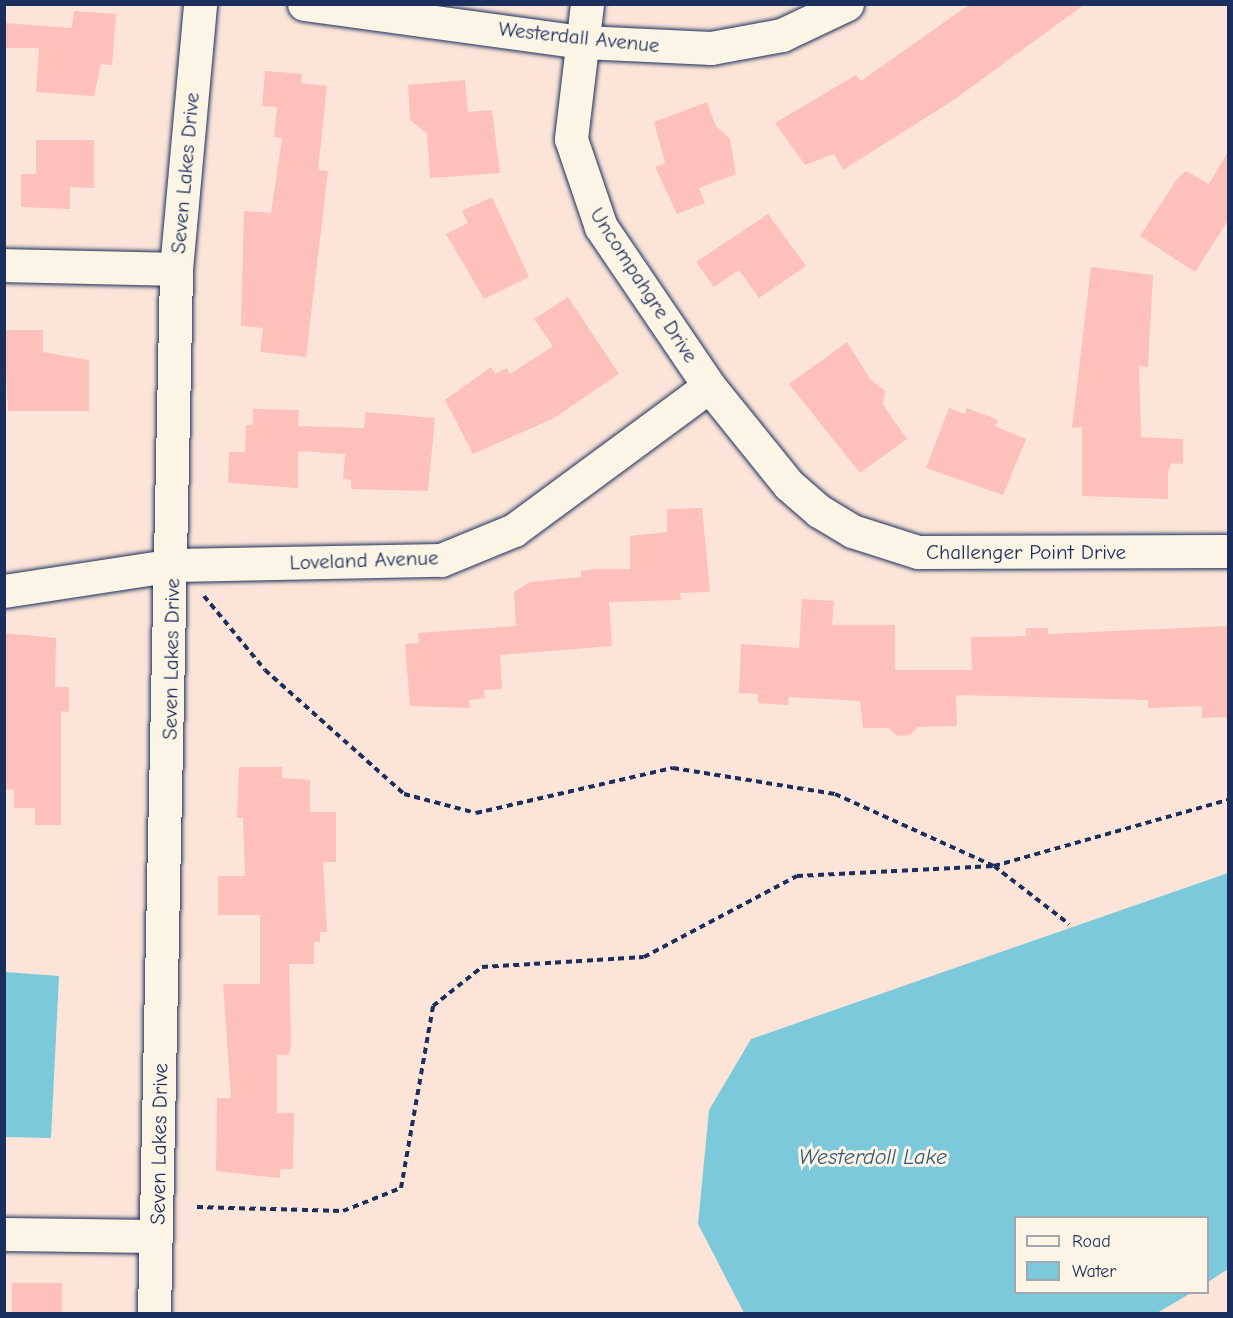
<!DOCTYPE html>
<style>
body{margin:0}
#map{position:relative;width:1233px;height:1318px;overflow:hidden;background:#fce5d8;font-family:"Comic Neue",sans-serif}
div>[style]{position:absolute}
.water>*{inset:0;background:#7cc9db}
.building>*{inset:0;background:#fdc0ba;transform-origin:0 0}
.path>*{height:4px;margin-top:-2px;transform-origin:0;background:repeating-linear-gradient(90deg,#1b2f5e 0 6px,transparent 0 10.5px)}
.roads{filter:drop-shadow(0 0 2px #1b2f5e) drop-shadow(0 0 2px #1b2f5e)}
.street>*{height:33px;margin:-16.5px;padding:0 16.5px;transform-origin:16.5px;border-radius:16.5px;background:#fcf5e5}
span{translate:-50% -50%;white-space:nowrap;text-align:center;line-height:1.15;-webkit-text-stroke:6px #fcf5e5;paint-order:stroke}
.street-label{font-size:21px;color:#1b2f5e}
.water-label{font-size:22px;color:#33567d;font-style:italic}
.frame{position:absolute;inset:0;border:6px solid #1b2f5e;pointer-events:none}
.legend{position:absolute;left:1014px;top:1216px;width:195px;height:78px;box-sizing:border-box;background:#fcf5e5;border:2px solid #a2a6af;margin:0;padding:8px 10px;list-style:none;font-size:18px;color:#1b2f5e}
.legend li{display:flex;align-items:center;gap:12px;height:30px}
.legend b{width:30px;border:2px solid #a2a6af}
</style>
<div id="map">
<div class="water">
<div style="clip-path:polygon(1228px 873px,1228px 1269px,1208px 1282px,1208px 1218px,1016px 1218px,1016px 1292px,1191px 1293px,1157px 1313px,744px 1313px,698px 1224px,709px 1110px,751px 1039px)"></div>
<div style="clip-path:polygon(5px 972px,59px 976px,51px 1138px,5px 1137px)"></div>
</div>
<div class="building">
<div style="clip-path:polygon(970px 4px,1085px 4px,955px 99px,843px 170px,834px 154px,805px 165px,775px 123px,856px 75px,861px 81px)"></div>
<div style="clip-path:polygon(74px 11px,116px 14px,112px 65px,101px 64px,94px 96px,36px 92px,39px 48px,4px 48px,4px 23px,72px 28px)"></div>
<div style="clip-path:polygon(265px 71px,302px 74px,301px 83px,327px 86px,318px 170px,328px 171px,306px 357px,260px 352px,263px 328px,241px 326px,244px 211px,271px 213px,282px 138px,274px 137px,277px 107px,262px 106px)"></div>
<div style="clip-path:polygon(465px 80px,468px 112px,492px 110px,500px 173px,430px 178px,427px 133px,410px 120px,408px 85px)"></div>
<div style="clip-path:polygon(707px 102px,716px 126px,730px 139px,736px 174px,699px 188px,705px 203px,677px 214px,655px 167px,665px 163px,654px 122px)"></div>
<div style="clip-path:polygon(36px 140px,94px 140px,94px 188px,70px 187px,70px 209px,21px 207px,21px 174px,36px 174px)"></div>
<div style="clip-path:polygon(1228px 152px,1228px 220px,1195px 272px,1140px 236px,1177px 179px,1186px 171px,1209px 184px)"></div>
<div style="clip-path:polygon(492px 197px,529px 277px,484px 299px,446px 234px,468px 223px,462px 211px)"></div>
<div style="clip-path:polygon(768px 214px,806px 266px,759px 298px,739px 270px,714px 287px,696px 262px)"></div>
<div style="clip-path:polygon(1091px 267px,1153px 275px,1148px 367px,1139px 366px,1141px 437px,1183px 439px,1183px 464px,1171px 463px,1168px 472px,1168px 499px,1082px 496px,1082px 427px,1072px 428px)"></div>
<div style="clip-path:polygon(568px 297px,619px 374px,554px 418px,473px 454px,445px 400px,491px 367px,495px 374px,507px 368px,510px 374px,553px 346px,534px 319px)"></div>
<div style="clip-path:polygon(4px 330px,43px 330px,43px 352px,89px 360px,89px 411px,8px 411px)"></div>
<div style="clip-path:polygon(847px 342px,870px 379px,885px 391px,883px 405px,907px 439px,860px 473px,789px 384px)"></div>
<div style="clip-path:polygon(949px 408px,965px 414px,967px 408px,998px 420px,995px 426px,1026px 439px,1003px 495px,926px 468px)"></div>
<div style="clip-path:polygon(253px 409px,299px 410px,298px 426px,364px 428px,366px 412px,435px 418px,428px 491px,351px 489px,351px 480px,343px 479px,345px 454px,298px 451px,298px 488px,228px 483px,229px 452px,245px 452px,246px 425px,253px 425px)"></div>
<div style="clip-path:polygon(702px 508px,710px 592px,680px 593px,681px 600px,609px 602px,612px 646px,500px 655px,502px 689px,484px 690px,485px 698px,469px 700px,470px 708px,410px 706px,405px 644px,419px 643px,418px 633px,516px 626px,514px 592px,530px 582px,581px 577px,581px 571px,594px 569px,630px 569px,630px 536px,667px 532px,667px 509px)"></div>
<div style="clip-path:polygon(802px 599px,834px 601px,832px 625px,895px 625px,895px 670px,972px 670px,971px 637px,1026px 636px,1026px 628px,1048px 628px,1048px 634px,1228px 626px,1228px 717px,1202px 718px,1202px 706px,1148px 708px,1148px 700px,956px 695px,957px 726px,918px 727px,910px 735px,897px 736px,888px 728px,863px 728px,860px 701px,789px 697px,788px 705px,758px 703px,758px 694px,739px 693px,741px 644px,799px 648px)"></div>
<div style="clip-path:polygon(4px 633px,56px 638px,55px 687px,69px 687px,69px 712px,61px 711px,61px 825px,35px 825px,35px 808px,14px 808px,14px 790px,6px 789px)"></div>
<div style="clip-path:polygon(239px 767px,282px 767px,282px 778px,310px 780px,310px 812px,336px 812px,336px 862px,323px 862px,327px 932px,320px 932px,320px 942px,314px 942px,314px 964px,289px 964px,291px 1043px,289px 1055px,277px 1055px,277px 1113px,294px 1113px,293px 1169px,280px 1169px,280px 1178px,216px 1171px,217px 1098px,231px 1098px,223px 984px,260px 984px,260px 915px,218px 915px,218px 876px,245px 876px,243px 818px,237px 818px)"></div>
<div style="left:12px;top:1283px;width:50px;height:31px"></div>
</div>
<div class="path">
<div style="left:204px;top:596px;width:96px;rotate:50.5deg"></div>
<div style="left:265px;top:670px;width:186px;rotate:41.7deg"></div>
<div style="left:404px;top:794px;width:74px;rotate:14.8deg"></div>
<div style="left:476px;top:813px;width:202px;rotate:-12.9deg"></div>
<div style="left:673px;top:768px;width:164px;rotate:9.1deg"></div>
<div style="left:835px;top:794px;width:175px;rotate:24.4deg"></div>
<div style="left:994px;top:866px;width:95px;rotate:37.7deg"></div>
<div style="left:197px;top:1207px;width:146px;rotate:1.6deg"></div>
<div style="left:343px;top:1211px;width:62px;rotate:-21.6deg"></div>
<div style="left:401px;top:1188px;width:185px;rotate:-80deg"></div>
<div style="left:433px;top:1006px;width:63px;rotate:-38.5deg"></div>
<div style="left:482px;top:967px;width:162px;rotate:-3.5deg"></div>
<div style="left:644px;top:957px;width:173px;rotate:-27.9deg"></div>
<div style="left:797px;top:876px;width:197px;rotate:-2.9deg"></div>
<div style="left:994px;top:866px;width:243px;rotate:-15.8deg"></div>
</div>
<div class="roads">
<div class="street">
<div style="left:304px;top:4px;width:282px;rotate:7.8deg"></div>
<div style="left:583px;top:42px;width:128px;rotate:2.7deg"></div>
<div style="left:711px;top:48px;width:72px;rotate:-10.4deg"></div>
<div style="left:782px;top:35px;width:72px;rotate:-25.5deg"></div>
<div style="left:587px;top:4px;width:136px;rotate:96.8deg"></div>
<div style="left:571px;top:139px;width:93px;rotate:71.2deg"></div>
<div style="left:601px;top:227px;width:192px;rotate:55.8deg"></div>
<div style="left:709px;top:386px;width:127px;rotate:51.1deg"></div>
<div style="left:789px;top:485px;width:40px;rotate:41deg"></div>
<div style="left:819px;top:511px;width:39px;rotate:31deg"></div>
<div style="left:852px;top:531px;width:69px;rotate:17.7deg"></div>
<div style="left:918px;top:552px;width:310px;rotate:-0.2deg"></div>
<div style="left:4px;top:265px;width:172px;rotate:1.3deg"></div>
<div style="left:4px;top:591px;width:172px;rotate:-8.7deg"></div>
<div style="left:174px;top:565px;width:267px;rotate:-1.1deg"></div>
<div style="left:441px;top:560px;width:79px;rotate:-22.3deg"></div>
<div style="left:514px;top:530px;width:242px;rotate:-36.4deg"></div>
<div style="left:4px;top:1234px;width:152px;rotate:0.8deg"></div>
<div style="left:154px;top:1314px;width:1045px;rotate:-88.79deg"></div>
<div style="left:176px;top:269px;width:266px;rotate:-84.8deg"></div>
</div>
</div>
<div class="street-label">
<span style="left:579px;top:37px;rotate:6deg">Westerdall Avenue</span>
<span style="left:185px;top:173px;rotate:-85deg">Seven Lakes Drive</span>
<span style="left:644px;top:285px;rotate:57deg">Uncompahgre Drive</span>
<span style="left:1026px;top:552px">Challenger Point Drive</span>
<span style="left:364px;top:560px;rotate:-2deg">Loveland Avenue</span>
<span style="left:171px;top:659px;rotate:-89deg">Seven Lakes Drive</span>
<span style="left:159px;top:1144px;rotate:-89deg">Seven Lakes Drive</span>
</div>
<div class="water-label">
<span style="left:873px;top:1158px">Westerdoll Lake</span>
</div>
<div class="frame"></div>
<ul class="legend">
<li><b style="height:8px;background:#fcf5e5"></b>Road</li>
<li><b style="height:16px;background:#7cc9db"></b>Water</li>
</ul>
</div>
